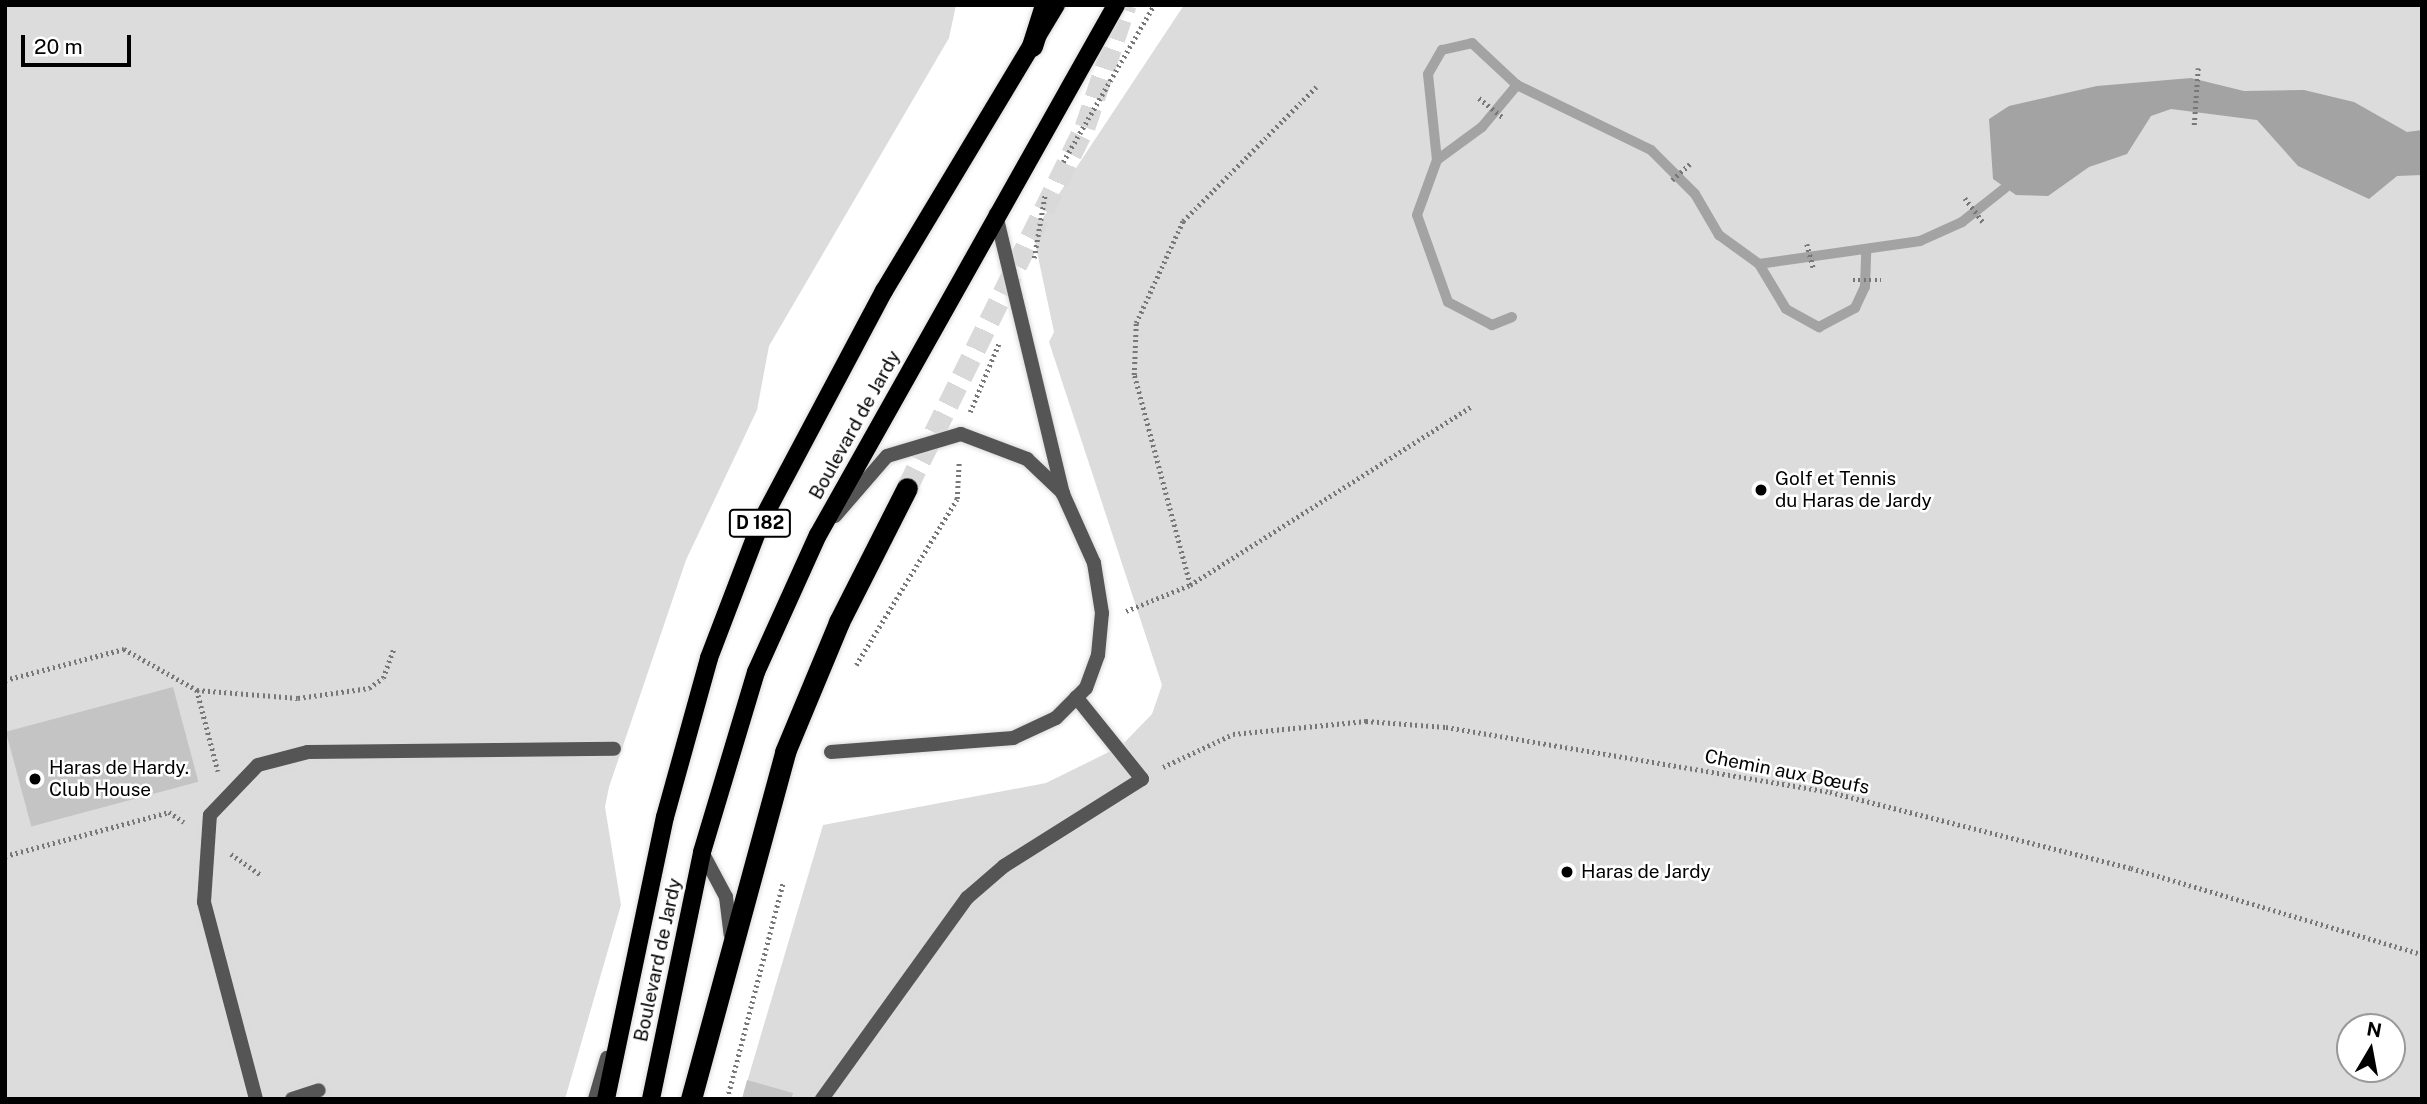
<!DOCTYPE html>
<meta charset="utf-8">
<style>
body{margin:0}
#map{position:relative;width:2427px;height:1104px;overflow:hidden;background:#fff;font-family:"Public Sans",sans-serif}
div>[style]{position:absolute}
.green>*{inset:0;background:#dcdcdc}
.water>*{inset:0;background:#a3a3a3}
.stream>*{height:10px;margin:-5px;padding:0 5px;transform-origin:5px;border-radius:5px;background:#a3a3a3}
.building>*{inset:0;background:#c4c4c4;transform-origin:0 0}
.highway-tunnel>*{height:21px;margin-top:-10.5px;transform-origin:0;background:repeating-linear-gradient(90deg,#d9d9d9 0 21px,transparent 0 31px)}
.path>*{height:4.5px;margin-top:-2.25px;transform-origin:0;background:repeating-linear-gradient(90deg,#777 0 2px,transparent 0 5.5px)}
.roads{filter:drop-shadow(0 0 2px #dbdbdb) drop-shadow(0 0 2px #dbdbdb)}
.lane>*{height:14px;margin:-7px;padding:0 7px;transform-origin:7px;border-radius:7px;background:#555}
.primary>*{height:18px;margin:-9px;padding:0 9px;transform-origin:9px;border-radius:9px;background:#000}
.highway>*{height:21px;margin:-10.5px;padding:0 10.5px;transform-origin:10.5px;border-radius:10.5px;background:#000}
.dots>*{width:19px;height:19px;translate:-50% -50%;box-sizing:border-box;border:4px solid #fff;border-radius:50%}
span{translate:-50% -50%;white-space:nowrap;text-align:center;line-height:1.15;-webkit-text-stroke:5px #fff;paint-order:stroke}
.shield-label span{padding:2px 5px;background:#fff;border:2px solid;border-radius:5px;-webkit-text-stroke-width:0}
.shield-label{font-size:18px;color:#000;font-weight:700}
.street-label{font-size:19px;color:#000}
.poi-label{font-size:19px;color:#000}
.left{translate:0 -50%;text-align:left}
.frame{position:absolute;inset:0;border:7px solid #000;pointer-events:none}
.north{position:absolute;left:2336px;top:1013px;width:70px;height:70px;box-sizing:border-box;background:#fff;border:2px solid #999;border-radius:50%;rotate:10deg;font-size:19px;font-weight:700;line-height:28px;text-align:center;color:#000}
.north::after{content:'';display:block;margin:auto;width:24px;height:32px;background:#000;clip-path:polygon(50% 0,100% 100%,50% 72%,0 100%)}
.scale{position:absolute;left:21px;top:35px;width:110px;height:32px;box-sizing:border-box;border:4px solid #000;border-top:0;padding-left:9px;font-size:21px;line-height:24px;white-space:nowrap;color:#000;-webkit-text-stroke:5px #fff;paint-order:stroke}
</style>
<div id="map">
<div class="green">
<div style="clip-path:polygon(5px 5px,956px 5px,949px 38px,769px 346px,757px 410px,686px 560px,609px 787px,605px 807px,621px 905px,565px 1099px,5px 1099px)"></div>
<div style="clip-path:polygon(evenodd,1184px 5px,2422px 5px,2422px 1099px,742px 1099px,823px 825px,1046px 783px,1121px 746px,1152px 714px,1162px 685px,1049px 342px,1054px 332px,1033px 233px,1184px 5px,2350px 1027px,2392px 1027px,2392px 1069px,2350px 1069px,2350px 1027px)"></div>
</div>
<div class="water">
<div style="clip-path:polygon(2191px 78px,2244px 91px,2304px 90px,2354px 102px,2407px 132px,2422px 130px,2422px 175px,2397px 176px,2369px 199px,2298px 166px,2257px 120px,2171px 109px,2151px 116px,2127px 154px,2089px 167px,2048px 196px,2016px 195px,1993px 179px,1989px 119px,2009px 106px,2097px 86px)"></div>
</div>
<div class="stream">
<div style="left:1437px;top:160px;width:56px;rotate:-36.3deg"></div>
<div style="left:1482px;top:127px;width:55px;rotate:-50.2deg"></div>
<div style="left:1759px;top:264px;width:52px;rotate:59deg"></div>
<div style="left:1786px;top:309px;width:38px;rotate:29deg"></div>
<div style="left:1819px;top:327px;width:41px;rotate:-27.8deg"></div>
<div style="left:1855px;top:308px;width:23px;rotate:-65deg"></div>
<div style="left:1865px;top:287px;width:38px;rotate:-88deg"></div>
<div style="left:1512px;top:317px;width:22px;rotate:158deg"></div>
<div style="left:1492px;top:325px;width:50px;rotate:-152.4deg"></div>
<div style="left:1448px;top:302px;width:92px;rotate:-109.6deg"></div>
<div style="left:1417px;top:215px;width:59px;rotate:-70deg"></div>
<div style="left:1437px;top:160px;width:86px;rotate:-96deg"></div>
<div style="left:1428px;top:74px;width:28px;rotate:-60deg"></div>
<div style="left:1442px;top:50px;width:31px;rotate:-13deg"></div>
<div style="left:1472px;top:43px;width:62px;rotate:43deg"></div>
<div style="left:1517px;top:85px;width:149px;rotate:25.9deg"></div>
<div style="left:1651px;top:150px;width:62px;rotate:45deg"></div>
<div style="left:1695px;top:194px;width:48px;rotate:59.7deg"></div>
<div style="left:1719px;top:235px;width:49px;rotate:35.9deg"></div>
<div style="left:1759px;top:264px;width:163px;rotate:-8.1deg"></div>
<div style="left:1920px;top:241px;width:46px;rotate:-24.3deg"></div>
<div style="left:1962px;top:222px;width:55px;rotate:-38.3deg"></div>
</div>
<div class="building">
<div style="left:173px;top:687px;width:98px;height:173px;rotate:75deg"></div>
<div style="clip-path:polygon(747px 1080px,793px 1093px,791px 1099px,742px 1099px)"></div>
</div>
<div class="highway-tunnel">
<div style="left:907px;top:488px;width:402px;rotate:-63.8deg"></div>
<div style="left:1085px;top:127px;width:129px;rotate:-71.4deg"></div>
</div>
<div class="path">
<div style="left:1479px;top:98px;width:32px;rotate:39deg"></div>
<div style="left:2194px;top:125px;width:57px;rotate:-86deg"></div>
<div style="left:1063px;top:162px;width:181px;rotate:-59.9deg"></div>
<div style="left:1672px;top:180px;width:24px;rotate:-42deg"></div>
<div style="left:1965px;top:198px;width:31px;rotate:53deg"></div>
<div style="left:1807px;top:244px;width:27px;rotate:75deg"></div>
<div style="left:1034px;top:258px;width:65px;rotate:-80.2deg"></div>
<div style="left:1853px;top:280px;width:28px"></div>
<div style="left:970px;top:412px;width:75px;rotate:-67.2deg"></div>
<div style="left:1190px;top:585px;width:217px;rotate:-104.9deg"></div>
<div style="left:1134px;top:375px;width:52px;rotate:-87.8deg"></div>
<div style="left:1136px;top:323px;width:112px;rotate:-65.3deg"></div>
<div style="left:1183px;top:221px;width:189px;rotate:-45.2deg"></div>
<div style="left:1126px;top:611px;width:69px;rotate:-22.1deg"></div>
<div style="left:1190px;top:585px;width:332px;rotate:-32.4deg"></div>
<div style="left:856px;top:665px;width:194px;rotate:-58.7deg"></div>
<div style="left:957px;top:499px;width:38px;rotate:-87deg"></div>
<div style="left:5px;top:680px;width:123px;rotate:-14.6deg"></div>
<div style="left:124px;top:649px;width:84px;rotate:29.3deg"></div>
<div style="left:197px;top:690px;width:101px;rotate:4.5deg"></div>
<div style="left:298px;top:698px;width:72px;rotate:-8deg"></div>
<div style="left:369px;top:688px;width:17px;rotate:-36deg"></div>
<div style="left:383px;top:678px;width:30px;rotate:-70deg"></div>
<div style="left:197px;top:690px;width:84px;rotate:75.5deg"></div>
<div style="left:1163px;top:767px;width:77px;rotate:-25.2deg"></div>
<div style="left:1233px;top:734px;width:134px;rotate:-5.6deg"></div>
<div style="left:1366px;top:721px;width:80px;rotate:4.3deg"></div>
<div style="left:1446px;top:727px;width:389px;rotate:9.6deg"></div>
<div style="left:1830px;top:792px;width:310px;rotate:14.2deg"></div>
<div style="left:2131px;top:868px;width:303px;rotate:16.5deg"></div>
<div style="left:231px;top:854px;width:38px;rotate:35deg"></div>
<div style="left:5px;top:856px;width:170px;rotate:-15deg"></div>
<div style="left:169px;top:812px;width:18px;rotate:34deg"></div>
<div style="left:727px;top:1099px;width:224px;rotate:-75.5deg"></div>
</div>
<div class="roads">
<div class="lane">
<div style="left:835px;top:516px;width:79px;rotate:-49.1deg"></div>
<div style="left:887px;top:456px;width:77px;rotate:-16.6deg"></div>
<div style="left:961px;top:434px;width:71px;rotate:20.7deg"></div>
<div style="left:1027px;top:459px;width:50px;rotate:43.4deg"></div>
<div style="left:831px;top:752px;width:183px;rotate:-4.4deg"></div>
<div style="left:1013px;top:738px;width:47px;rotate:-24.9deg"></div>
<div style="left:1056px;top:718px;width:42px;rotate:-45deg"></div>
<div style="left:1086px;top:688px;width:35px;rotate:-70deg"></div>
<div style="left:1098px;top:655px;width:42px;rotate:-84.6deg"></div>
<div style="left:1102px;top:613px;width:51px;rotate:-99.1deg"></div>
<div style="left:1094px;top:563px;width:76px;rotate:-114.2deg"></div>
<div style="left:1063px;top:494px;width:288px;rotate:-103.5deg"></div>
<div style="left:702px;top:852px;width:51px;rotate:61.9deg"></div>
<div style="left:726px;top:897px;width:38px;rotate:83deg"></div>
<div style="left:256px;top:1099px;width:204px;rotate:-104.8deg"></div>
<div style="left:204px;top:902px;width:87px;rotate:-86.1deg"></div>
<div style="left:210px;top:815px;width:69px;rotate:-46.2deg"></div>
<div style="left:258px;top:765px;width:52px;rotate:-14.6deg"></div>
<div style="left:308px;top:752px;width:306px;rotate:-0.6deg"></div>
<div style="left:292px;top:1099px;width:28px;rotate:-18deg"></div>
<div style="left:595px;top:1099px;width:43px;rotate:-73.7deg"></div>
<div style="left:822px;top:1099px;width:248px;rotate:-54.2deg"></div>
<div style="left:967px;top:898px;width:49px;rotate:-40.9deg"></div>
<div style="left:1004px;top:866px;width:163px;rotate:-32.2deg"></div>
<div style="left:1142px;top:779px;width:105px;rotate:-128.8deg"></div>
</div>
<div class="primary">
<div style="left:606px;top:1099px;width:288px;rotate:-78.2deg"></div>
<div style="left:665px;top:817px;width:165px;rotate:-74.5deg"></div>
<div style="left:709px;top:658px;width:146px;rotate:-69.1deg"></div>
<div style="left:761px;top:522px;width:262px;rotate:-62deg"></div>
<div style="left:884px;top:291px;width:334px;rotate:-59deg"></div>
<div style="left:651px;top:1099px;width:252px;rotate:-78.3deg"></div>
<div style="left:702px;top:852px;width:188px;rotate:-73.3deg"></div>
<div style="left:756px;top:672px;width:150px;rotate:-65.7deg"></div>
<div style="left:818px;top:535px;width:608px;rotate:-60.65deg"></div>
</div>
<div class="highway">
<div style="left:1032px;top:46px;width:43px;rotate:-72.4deg"></div>
<div style="left:691px;top:1099px;width:360px;rotate:-74.8deg"></div>
<div style="left:785px;top:752px;width:141px;rotate:-67.4deg"></div>
<div style="left:839px;top:622px;width:150px;rotate:-63.1deg"></div>
</div>
</div>
<div class="dots">
<div style="left:1761px;top:490px;background:#000"></div>
<div style="left:35px;top:779px;background:#000"></div>
<div style="left:1567px;top:872px;background:#000"></div>
</div>
<div class="shield-label">
<span style="left:760px;top:523px">D 182</span>
</div>
<div class="street-label">
<span style="left:855px;top:425px;rotate:-61deg">Boulevard de Jardy</span>
<span style="left:1787px;top:772px;rotate:11deg">Chemin aux Bœufs</span>
<span style="left:658px;top:960px;rotate:-78deg">Boulevard de Jardy</span>
</div>
<div class="poi-label">
<span class="left" style="left:1775px;top:490px">Golf et Tennis<br>du Haras de Jardy</span>
<span class="left" style="left:49px;top:779px">Haras de Hardy.<br>Club House</span>
<span class="left" style="left:1581px;top:872px">Haras de Jardy</span>
</div>
<div class="frame"></div>
<div class="north">N</div>
<div class="scale">20 m</div>
</div>
